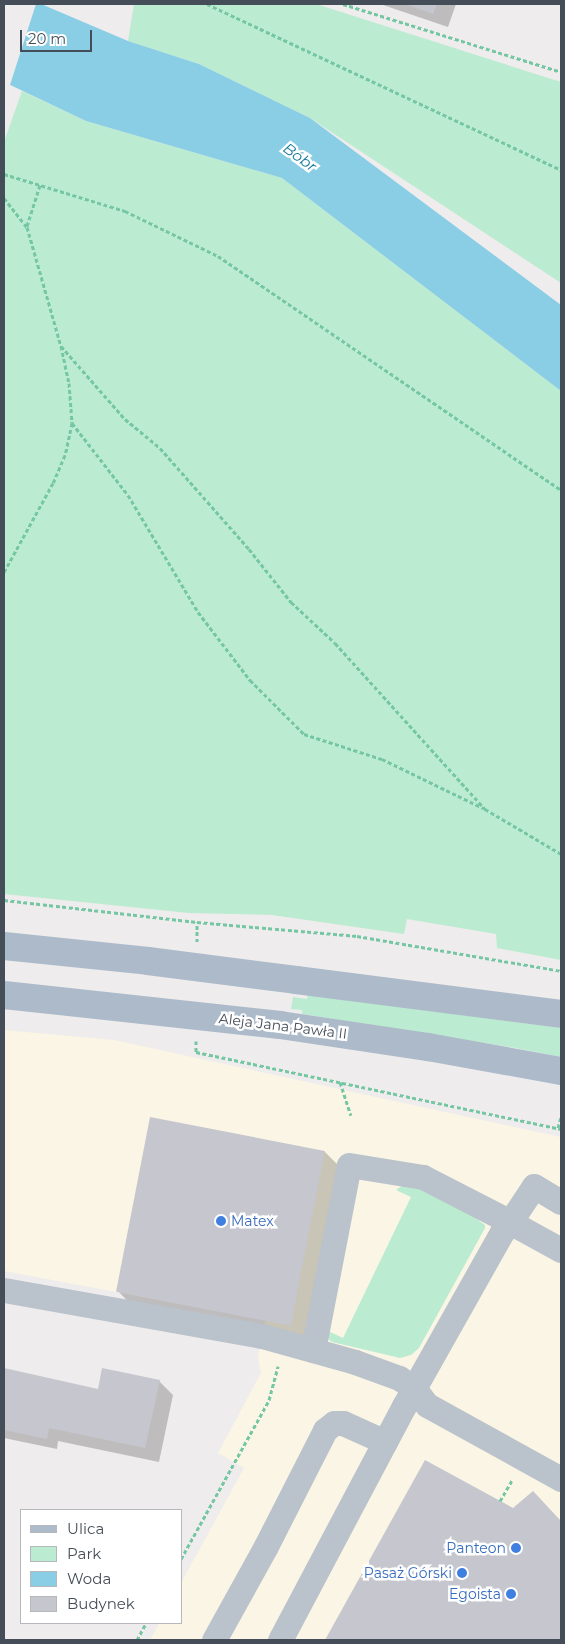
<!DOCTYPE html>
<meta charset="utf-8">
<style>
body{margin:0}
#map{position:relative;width:565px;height:1644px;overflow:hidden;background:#eeecec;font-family:Montserrat,sans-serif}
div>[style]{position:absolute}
.commercial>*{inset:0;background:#faf5e4}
.green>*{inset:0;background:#bbebd0}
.water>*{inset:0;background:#8acee6}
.pier>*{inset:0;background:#eeecec}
.shadow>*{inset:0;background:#0003}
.building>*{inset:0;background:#c6c7ce;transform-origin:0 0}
.path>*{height:3px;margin-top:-1.5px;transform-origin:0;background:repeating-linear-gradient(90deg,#75c7a3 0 4px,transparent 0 6.5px)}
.minor>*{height:25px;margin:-12.5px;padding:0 12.5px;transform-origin:12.5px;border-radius:12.5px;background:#bac2cb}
.major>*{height:28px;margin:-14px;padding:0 14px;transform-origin:14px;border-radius:14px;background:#acbaca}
.major-bridge>*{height:28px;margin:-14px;padding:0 14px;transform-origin:14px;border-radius:14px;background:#acbaca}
.dots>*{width:14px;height:14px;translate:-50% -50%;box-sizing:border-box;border:2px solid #fff;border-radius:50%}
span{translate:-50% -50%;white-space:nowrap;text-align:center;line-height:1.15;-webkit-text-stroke:5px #fff;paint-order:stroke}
.street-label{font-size:14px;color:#454e58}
.shop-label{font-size:14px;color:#366cbe}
.left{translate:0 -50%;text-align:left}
.right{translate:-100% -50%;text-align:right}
.water-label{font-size:15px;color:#13799d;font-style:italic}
.frame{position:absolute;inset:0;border:5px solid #454e58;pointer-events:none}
.legend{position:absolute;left:20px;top:1509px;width:162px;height:115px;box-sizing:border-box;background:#fff;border:1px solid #b5b8bc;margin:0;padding:6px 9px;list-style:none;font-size:15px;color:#454e58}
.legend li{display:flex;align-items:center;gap:10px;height:25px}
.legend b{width:25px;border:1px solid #b5b8bc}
.scale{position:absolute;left:20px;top:30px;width:72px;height:22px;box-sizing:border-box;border:2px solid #454e58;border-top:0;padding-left:6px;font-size:15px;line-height:18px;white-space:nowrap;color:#454e58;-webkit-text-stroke:4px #fff;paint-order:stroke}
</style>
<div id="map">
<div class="commercial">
<div style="clip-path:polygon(4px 1030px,114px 1040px,561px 1137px,561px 1640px,150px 1640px,159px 1623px,181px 1623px,181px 1583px,244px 1468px,218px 1453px,261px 1373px,258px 1357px,265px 1320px,4px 1271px)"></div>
</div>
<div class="green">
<div style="clip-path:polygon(134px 4px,316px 4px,561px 82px,561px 283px,310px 118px,199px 64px,128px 41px)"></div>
<div style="clip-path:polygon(22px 91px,86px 121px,282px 178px,561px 391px,561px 960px,497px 948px,496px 934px,407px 919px,404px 934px,272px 915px,189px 913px,4px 894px,4px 142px)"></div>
<div style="clip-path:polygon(308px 995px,561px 1028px,561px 1057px,516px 1048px,302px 1014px,302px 1010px,291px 1009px,293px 997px,307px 999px)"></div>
<div style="clip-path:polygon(403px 1185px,417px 1187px,474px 1217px,485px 1225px,485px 1228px,419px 1348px,411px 1355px,400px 1358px,332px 1342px,327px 1338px,328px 1331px,343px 1338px,411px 1197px,396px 1190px)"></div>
</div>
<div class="water">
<div style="clip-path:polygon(4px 4px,41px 4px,128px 41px,199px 64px,310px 118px,561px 305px,561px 391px,282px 178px,86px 121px,4px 82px)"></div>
</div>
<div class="pier">
<div style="clip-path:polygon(4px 4px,36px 4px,9px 88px,4px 85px)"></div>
</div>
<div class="shadow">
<div style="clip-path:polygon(380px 4px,456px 4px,448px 27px)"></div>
<div style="clip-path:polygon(324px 1151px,342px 1169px,309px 1343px,136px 1310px,119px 1292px)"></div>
<div style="clip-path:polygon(4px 1369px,99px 1390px,159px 1381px,173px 1395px,159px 1462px,58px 1441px,57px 1449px,4px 1438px)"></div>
<div style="clip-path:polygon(426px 1462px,513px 1510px,533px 1492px,561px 1522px,561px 1640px,328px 1640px)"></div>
</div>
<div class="building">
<div style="clip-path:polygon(405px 4px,437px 4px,433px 14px)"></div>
<div style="left:150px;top:1117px;width:178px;height:178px;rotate:11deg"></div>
<div style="clip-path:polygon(4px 1368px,98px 1389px,102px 1368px,160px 1380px,145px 1448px,49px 1428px,47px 1439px,4px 1430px)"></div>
<div style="clip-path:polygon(425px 1460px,513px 1508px,533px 1491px,561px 1521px,561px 1640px,325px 1640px)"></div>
</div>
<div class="path">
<div style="left:207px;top:4px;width:391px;rotate:25.1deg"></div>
<div style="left:343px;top:4px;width:228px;rotate:17.3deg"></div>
<div style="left:4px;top:174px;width:127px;rotate:17deg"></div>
<div style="left:125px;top:211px;width:103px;rotate:25.8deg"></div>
<div style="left:218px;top:256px;width:415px;rotate:34.3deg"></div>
<div style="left:4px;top:198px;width:37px;rotate:52deg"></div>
<div style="left:27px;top:227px;width:124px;rotate:74.1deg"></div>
<div style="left:61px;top:346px;width:38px;rotate:78deg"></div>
<div style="left:69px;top:383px;width:40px;rotate:85.7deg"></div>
<div style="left:72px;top:423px;width:33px;rotate:102deg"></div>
<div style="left:65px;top:455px;width:30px;rotate:113deg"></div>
<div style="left:53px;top:483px;width:102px;rotate:118.8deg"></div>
<div style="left:27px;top:226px;width:43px;rotate:-72.4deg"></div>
<div style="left:61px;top:346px;width:97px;rotate:48.8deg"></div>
<div style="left:125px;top:419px;width:45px;rotate:39.6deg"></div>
<div style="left:160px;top:448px;width:135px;rotate:48.6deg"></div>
<div style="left:249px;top:549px;width:68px;rotate:51.6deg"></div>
<div style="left:291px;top:602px;width:60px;rotate:43deg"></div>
<div style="left:335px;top:643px;width:224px;rotate:47.9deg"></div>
<div style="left:485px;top:809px;width:88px;rotate:30.6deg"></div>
<div style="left:72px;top:423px;width:91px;rotate:52.1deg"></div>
<div style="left:128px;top:495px;width:136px;rotate:59.1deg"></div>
<div style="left:198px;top:612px;width:86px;rotate:52.6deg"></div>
<div style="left:250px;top:680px;width:76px;rotate:45deg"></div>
<div style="left:304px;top:734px;width:82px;rotate:17.8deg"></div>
<div style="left:382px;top:759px;width:112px;rotate:25.9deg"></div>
<div style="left:4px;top:900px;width:194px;rotate:6.5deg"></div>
<div style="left:197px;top:922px;width:161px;rotate:5deg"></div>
<div style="left:357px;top:936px;width:207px;rotate:9.7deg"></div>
<div style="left:197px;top:942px;width:20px;rotate:-90deg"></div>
<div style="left:196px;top:1041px;width:11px;rotate:90deg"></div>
<div style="left:196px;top:1052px;width:373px;rotate:11.9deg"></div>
<div style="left:340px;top:1082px;width:35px;rotate:72deg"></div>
<div style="left:558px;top:1128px;width:11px;rotate:-75deg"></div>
<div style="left:500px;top:1501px;width:24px;rotate:-60deg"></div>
<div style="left:181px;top:1559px;width:182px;rotate:-61deg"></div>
<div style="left:269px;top:1400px;width:35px;rotate:-75deg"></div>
<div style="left:137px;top:1640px;width:19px;rotate:-62deg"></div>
</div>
<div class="minor">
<div style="left:4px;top:1290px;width:262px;rotate:10.1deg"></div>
<div style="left:262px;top:1336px;width:97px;rotate:15.6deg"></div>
<div style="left:355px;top:1362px;width:47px;rotate:20deg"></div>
<div style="left:399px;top:1378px;width:18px;rotate:34deg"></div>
<div style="left:414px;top:1388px;width:21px;rotate:53deg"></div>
<div style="left:427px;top:1405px;width:153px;rotate:28.9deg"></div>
<div style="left:313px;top:1350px;width:188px;rotate:-79deg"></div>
<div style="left:349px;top:1165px;width:75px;rotate:9.2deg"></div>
<div style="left:423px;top:1177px;width:98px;rotate:27.3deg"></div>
<div style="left:510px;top:1222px;width:43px;rotate:-56.3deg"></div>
<div style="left:534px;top:1186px;width:31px;rotate:31deg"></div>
<div style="left:214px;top:1640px;width:107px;rotate:-61deg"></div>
<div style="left:266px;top:1546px;width:130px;rotate:-63deg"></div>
<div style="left:325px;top:1430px;width:11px;rotate:-38deg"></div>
<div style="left:334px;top:1423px;width:9px"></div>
<div style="left:343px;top:1423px;width:46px;rotate:24.3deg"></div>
<div style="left:280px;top:1640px;width:265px;rotate:-62.1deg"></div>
<div style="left:404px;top:1406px;width:200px;rotate:-60.6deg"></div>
<div style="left:502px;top:1232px;width:13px;rotate:-51deg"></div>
<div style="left:510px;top:1222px;width:58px;rotate:28.8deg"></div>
</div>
<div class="major">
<div style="left:296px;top:980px;width:267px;rotate:7.3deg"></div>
<div style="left:280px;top:1025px;width:150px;rotate:8.5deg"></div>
<div style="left:428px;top:1047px;width:135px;rotate:10.2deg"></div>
</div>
<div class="major-bridge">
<div style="left:4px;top:946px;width:145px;rotate:5.9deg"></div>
<div style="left:148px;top:961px;width:149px;rotate:7.3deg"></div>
<div style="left:4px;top:995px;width:278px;rotate:6.2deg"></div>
</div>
<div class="dots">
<div style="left:221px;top:1221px;background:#3f7fe0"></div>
<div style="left:516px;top:1548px;background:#3f7fe0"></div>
<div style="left:462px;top:1573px;background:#3f7fe0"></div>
<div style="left:511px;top:1594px;background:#3f7fe0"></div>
</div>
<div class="street-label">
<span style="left:283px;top:1026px;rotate:7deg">Aleja Jana Pawła II</span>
</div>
<div class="shop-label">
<span class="left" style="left:231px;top:1221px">Matex</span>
<span class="right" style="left:506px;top:1548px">Panteon</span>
<span class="right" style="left:452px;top:1573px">Pasaż Górski</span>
<span class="right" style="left:501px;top:1594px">Egoista</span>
</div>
<div class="water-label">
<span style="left:300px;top:157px;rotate:36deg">Bóbr</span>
</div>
<div class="frame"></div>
<ul class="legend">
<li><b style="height:6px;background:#acbaca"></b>Ulica</li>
<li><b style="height:14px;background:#bbebd0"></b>Park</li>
<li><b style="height:14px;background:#8acee6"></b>Woda</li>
<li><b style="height:14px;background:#c6c7ce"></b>Budynek</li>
</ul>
<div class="scale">20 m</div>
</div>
